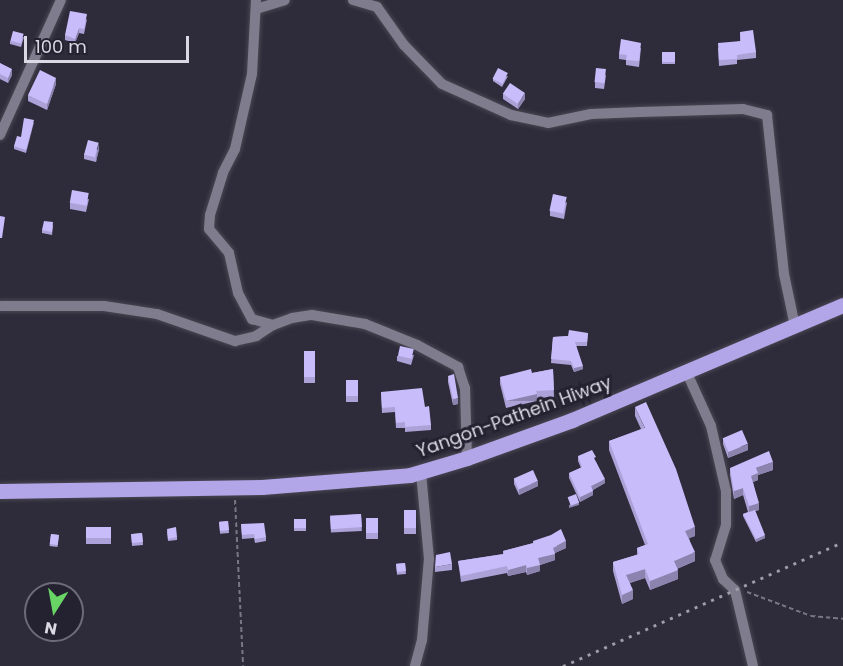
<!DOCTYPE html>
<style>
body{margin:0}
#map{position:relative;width:843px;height:666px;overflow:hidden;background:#2e2c3a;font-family:Poppins,sans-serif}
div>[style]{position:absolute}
.path>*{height:2px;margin-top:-1px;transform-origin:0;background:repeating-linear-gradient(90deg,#797783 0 4.5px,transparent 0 7.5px)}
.roads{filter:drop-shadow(0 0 2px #4a4753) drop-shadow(0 0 2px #4a4753)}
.minor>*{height:10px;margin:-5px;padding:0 5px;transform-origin:5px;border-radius:5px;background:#7f7c8d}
.highway>*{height:15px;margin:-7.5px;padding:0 7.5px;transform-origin:7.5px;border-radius:7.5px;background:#b3a6e8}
.rail>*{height:3px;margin-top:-1.5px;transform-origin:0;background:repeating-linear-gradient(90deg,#a09ea9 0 3px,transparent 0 9px)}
.wall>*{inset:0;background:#aca2d7;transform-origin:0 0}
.shaded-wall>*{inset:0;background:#8c84af;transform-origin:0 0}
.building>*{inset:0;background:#c8bcfa;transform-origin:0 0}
span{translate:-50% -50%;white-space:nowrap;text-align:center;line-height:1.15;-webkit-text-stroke:6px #242230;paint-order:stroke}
.street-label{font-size:18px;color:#dbd9e3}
.north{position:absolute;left:24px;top:582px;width:60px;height:60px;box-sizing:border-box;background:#242230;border:2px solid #6d6b78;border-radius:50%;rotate:191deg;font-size:16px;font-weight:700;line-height:24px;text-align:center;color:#dbd9e3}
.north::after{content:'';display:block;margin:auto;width:21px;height:27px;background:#67d465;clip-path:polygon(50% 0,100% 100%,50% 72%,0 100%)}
.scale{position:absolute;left:24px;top:36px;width:165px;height:27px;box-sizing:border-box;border:3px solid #dbd9e3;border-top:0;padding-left:8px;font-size:18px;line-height:21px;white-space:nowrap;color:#dbd9e3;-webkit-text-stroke:4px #242230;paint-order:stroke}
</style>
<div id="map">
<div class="path">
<div style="left:235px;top:500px;width:166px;rotate:87.2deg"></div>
<div style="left:747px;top:592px;width:68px;rotate:20.6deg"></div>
<div style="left:811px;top:616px;width:32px;rotate:5deg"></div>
</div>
<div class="roads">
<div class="minor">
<div style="left:256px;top:0;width:74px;rotate:93.1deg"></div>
<div style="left:252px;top:74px;width:77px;rotate:102.8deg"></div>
<div style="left:235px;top:149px;width:27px;rotate:117deg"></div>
<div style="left:223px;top:173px;width:44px;rotate:107.2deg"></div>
<div style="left:210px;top:215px;width:14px;rotate:94deg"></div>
<div style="left:209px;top:229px;width:31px;rotate:50deg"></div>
<div style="left:229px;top:253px;width:41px;rotate:77.3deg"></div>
<div style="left:238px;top:293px;width:30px;rotate:62deg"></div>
<div style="left:252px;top:319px;width:22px;rotate:16deg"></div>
<div style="left:273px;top:325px;width:20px;rotate:-20deg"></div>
<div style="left:292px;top:318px;width:20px;rotate:-9deg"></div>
<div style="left:312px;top:315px;width:54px;rotate:9.6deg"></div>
<div style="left:365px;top:324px;width:56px;rotate:22deg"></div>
<div style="left:417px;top:345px;width:47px;rotate:28.2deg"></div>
<div style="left:458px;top:367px;width:22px;rotate:72deg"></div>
<div style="left:465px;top:388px;width:70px;rotate:88.4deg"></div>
<div style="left:353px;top:0;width:25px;rotate:16deg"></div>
<div style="left:377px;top:7px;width:47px;rotate:54.6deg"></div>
<div style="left:404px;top:45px;width:54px;rotate:45.7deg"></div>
<div style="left:442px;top:84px;width:76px;rotate:24.2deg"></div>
<div style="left:511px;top:115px;width:38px;rotate:12deg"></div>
<div style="left:548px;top:123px;width:44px;rotate:-11.8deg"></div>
<div style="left:591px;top:114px;width:49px;rotate:-2.3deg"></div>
<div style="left:640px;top:112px;width:103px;rotate:-1.7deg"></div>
<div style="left:743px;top:109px;width:25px;rotate:14deg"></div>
<div style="left:767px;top:115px;width:160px;rotate:83.9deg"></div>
<div style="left:784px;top:274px;width:53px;rotate:78.1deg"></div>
<div style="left:256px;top:9px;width:30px;rotate:-17deg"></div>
<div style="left:0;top:135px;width:148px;rotate:-65.7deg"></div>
<div style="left:0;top:306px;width:104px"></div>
<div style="left:104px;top:306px;width:54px;rotate:8.6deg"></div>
<div style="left:157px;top:314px;width:83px;rotate:19.1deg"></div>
<div style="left:235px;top:341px;width:22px;rotate:-13deg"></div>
<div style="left:256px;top:336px;width:20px;rotate:-33deg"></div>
<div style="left:687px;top:373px;width:58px;rotate:65.6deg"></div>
<div style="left:711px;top:426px;width:67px;rotate:77deg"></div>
<div style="left:726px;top:491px;width:34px;rotate:90deg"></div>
<div style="left:726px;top:525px;width:37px;rotate:107deg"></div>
<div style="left:715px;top:560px;width:21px;rotate:67deg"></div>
<div style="left:723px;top:579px;width:16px;rotate:43deg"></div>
<div style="left:735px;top:590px;width:78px;rotate:76.7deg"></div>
<div style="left:415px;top:666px;width:27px;rotate:-75deg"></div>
<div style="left:422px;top:640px;width:81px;rotate:-85.1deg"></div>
<div style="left:429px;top:559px;width:87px;rotate:-95.3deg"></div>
</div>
<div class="highway">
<div style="left:0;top:491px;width:262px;rotate:-0.9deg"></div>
<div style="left:262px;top:487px;width:148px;rotate:-4.6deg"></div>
<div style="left:410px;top:475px;width:59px;rotate:-16.6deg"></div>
<div style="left:467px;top:458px;width:112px;rotate:-19.9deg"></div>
<div style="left:572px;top:420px;width:294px;rotate:-23deg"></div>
</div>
</div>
<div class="rail">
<div style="left:563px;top:666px;width:306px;rotate:-23.9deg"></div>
</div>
<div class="wall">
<div style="clip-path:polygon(87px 19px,84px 34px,79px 33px,75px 43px,65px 40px,65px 35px)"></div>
<div style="clip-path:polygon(740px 32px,756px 52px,756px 58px,737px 60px,737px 64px,719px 66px,718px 48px,740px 41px)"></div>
<div style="clip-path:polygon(24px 37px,21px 47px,10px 44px,10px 41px)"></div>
<div style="clip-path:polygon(641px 48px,639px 67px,626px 65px,626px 60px,619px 59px,619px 54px)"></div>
<div style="left:675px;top:52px;width:12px;height:13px;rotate:90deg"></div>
<div style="clip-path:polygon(0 63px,12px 75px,8px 83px,0 79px)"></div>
<div style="clip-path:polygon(606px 75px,604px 89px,595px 88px,595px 82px)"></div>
<div style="clip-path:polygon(508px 76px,502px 87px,493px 81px,493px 79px)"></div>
<div style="clip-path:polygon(56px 84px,47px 110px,28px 101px,28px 95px)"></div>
<div style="clip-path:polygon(503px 94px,525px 99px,518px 109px,503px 99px)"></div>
<div style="clip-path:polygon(34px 122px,26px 153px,14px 149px,14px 146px)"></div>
<div style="clip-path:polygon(99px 149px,96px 162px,84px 159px,84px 154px)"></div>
<div style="clip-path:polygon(89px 199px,86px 212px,70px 209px,70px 203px)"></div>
<div style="clip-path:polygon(567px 202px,564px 219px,550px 216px,550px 211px)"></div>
<div style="clip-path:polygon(53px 225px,52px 235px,42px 233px,42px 230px)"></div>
<div style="clip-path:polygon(588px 333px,587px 346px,576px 346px,583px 369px,574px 372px,571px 365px,551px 363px,553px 337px,568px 336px)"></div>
<div style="left:304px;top:351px;width:11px;height:32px"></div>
<div style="clip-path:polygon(414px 355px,411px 365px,397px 361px,397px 356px)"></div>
<div style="clip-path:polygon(553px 369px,554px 397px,537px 398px,537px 401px,506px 408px,500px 384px,500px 377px,532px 373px)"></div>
<div style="clip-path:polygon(448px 376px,458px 404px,453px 405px,448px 382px)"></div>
<div style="left:346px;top:380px;width:12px;height:22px"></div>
<div style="clip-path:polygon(381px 392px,425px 407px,431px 425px,431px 430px,405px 432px,405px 428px,396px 428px,395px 412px,382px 413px)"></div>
<div style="clip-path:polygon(635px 407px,695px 536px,689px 538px,695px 561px,677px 569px,678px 579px,650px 590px,645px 578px,630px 583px,633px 599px,622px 604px,613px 571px,613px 562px,637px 555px,637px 548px,645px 545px,609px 450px,609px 441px,641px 429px,635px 416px)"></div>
<div style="clip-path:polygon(723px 438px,748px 450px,728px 458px,723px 444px)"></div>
<div style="clip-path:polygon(578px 456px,596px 462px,605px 483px,593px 490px,593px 495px,580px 502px,569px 478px,569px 473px,581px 468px,578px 461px)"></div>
<div style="clip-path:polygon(730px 468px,773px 470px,758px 475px,758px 480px,753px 482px,759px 510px,755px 511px,765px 538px,756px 542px,743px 516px,743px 514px,748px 512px,743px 495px,734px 499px,730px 475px)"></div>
<div style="clip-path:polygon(514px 478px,538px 486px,519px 495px,514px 484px)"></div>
<div style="left:404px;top:510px;width:12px;height:24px"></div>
<div style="left:361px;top:514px;width:17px;height:31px;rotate:87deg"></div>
<div style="left:366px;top:518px;width:12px;height:21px"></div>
<div style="left:294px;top:519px;width:12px;height:12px"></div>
<div style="left:228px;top:521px;width:12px;height:9px;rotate:85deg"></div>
<div style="clip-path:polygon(241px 524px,266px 537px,266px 541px,255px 543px,254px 538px,242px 539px)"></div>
<div style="left:111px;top:527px;width:17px;height:25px;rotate:90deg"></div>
<div style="clip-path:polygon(167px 531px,177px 537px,177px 540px,168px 541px)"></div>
<div style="left:142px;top:533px;width:12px;height:11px;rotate:85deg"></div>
<div style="left:51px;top:534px;width:8px;height:12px;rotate:7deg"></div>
<div style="clip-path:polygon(533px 541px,566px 548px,555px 553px,555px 560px,540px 565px,540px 571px,527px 575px,526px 572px,508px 576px,507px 573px,461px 582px,458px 561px,503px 554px,503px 551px,533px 543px)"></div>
<div style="left:405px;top:563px;width:11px;height:9px;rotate:85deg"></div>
<div style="clip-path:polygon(452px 564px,452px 570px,435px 572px,435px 567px)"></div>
</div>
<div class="shaded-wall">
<div style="clip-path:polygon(79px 28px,79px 33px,75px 43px,75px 39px)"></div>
<div style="clip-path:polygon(12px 69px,12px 75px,8px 83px,8px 78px)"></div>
<div style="clip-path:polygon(56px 78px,56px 84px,47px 110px,47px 104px)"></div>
<div style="clip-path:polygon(525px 93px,525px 99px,518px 109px,518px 103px)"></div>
<div style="clip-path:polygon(99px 143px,99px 149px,96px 162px,96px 157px)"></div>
<div style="clip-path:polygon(583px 366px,583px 369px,574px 372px,574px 368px)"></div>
<div style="left:537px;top:394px;width:7px;height:32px;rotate:90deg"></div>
<div style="clip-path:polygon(458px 398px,458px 404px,453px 405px,453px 399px)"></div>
<div style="clip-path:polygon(748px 444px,748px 450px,728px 458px,728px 452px)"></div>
<div style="clip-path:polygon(773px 462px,773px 470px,758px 475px,758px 480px,751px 483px,751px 476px,756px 468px)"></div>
<div style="clip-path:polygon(605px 479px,605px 483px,591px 491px,591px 486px)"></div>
<div style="clip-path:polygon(538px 481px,538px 486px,519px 495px,519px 489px)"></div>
<div style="clip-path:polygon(743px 488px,743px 495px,734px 499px,734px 491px)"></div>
<div style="clip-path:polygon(593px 491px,593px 495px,580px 502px,580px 497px)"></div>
<div style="clip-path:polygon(579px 502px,579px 505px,569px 508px,569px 505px)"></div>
<div style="clip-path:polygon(759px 503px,759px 510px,749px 513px,749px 506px)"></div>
<div style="clip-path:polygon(695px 527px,695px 536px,685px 540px,685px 531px)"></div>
<div style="clip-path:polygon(765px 535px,765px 538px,756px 542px,756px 539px)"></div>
<div style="clip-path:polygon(566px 541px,566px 548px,553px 554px,555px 554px,555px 560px,540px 565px,540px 571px,527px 575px,527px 568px,538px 558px,553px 548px)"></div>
<div style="clip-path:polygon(695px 552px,695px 561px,674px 570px,674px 561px)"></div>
<div style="clip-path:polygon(526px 565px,526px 572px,508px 576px,508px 570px)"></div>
<div style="clip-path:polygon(645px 569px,645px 578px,626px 584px,626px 575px)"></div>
<div style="clip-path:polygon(678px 570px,678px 579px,650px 590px,650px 581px)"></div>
<div style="clip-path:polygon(633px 590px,633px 599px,622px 604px,622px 595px)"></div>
</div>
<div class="building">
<div style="clip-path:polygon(70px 11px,87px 14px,84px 29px,79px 28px,75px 39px,65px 35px)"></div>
<div style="clip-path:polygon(753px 30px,756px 52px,737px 55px,737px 59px,719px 60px,718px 43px,741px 41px,740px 32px)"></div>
<div style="left:13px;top:31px;width:11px;height:10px;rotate:15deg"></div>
<div style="clip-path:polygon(621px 39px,641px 43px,639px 61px,626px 60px,627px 55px,619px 54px)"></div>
<div style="left:675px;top:52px;width:10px;height:13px;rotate:90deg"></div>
<div style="clip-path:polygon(0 63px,12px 69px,8px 78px,0 74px)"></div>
<div style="left:498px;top:68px;width:11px;height:12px;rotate:27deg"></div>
<div style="left:596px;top:68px;width:10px;height:14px;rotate:6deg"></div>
<div style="clip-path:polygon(40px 70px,56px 78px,47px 104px,28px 95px)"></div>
<div style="left:510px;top:83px;width:18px;height:13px;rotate:34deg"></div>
<div style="clip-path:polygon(24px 118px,34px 120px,26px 150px,14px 146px,17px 136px,21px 137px)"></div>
<div style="left:88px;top:140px;width:11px;height:15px;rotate:15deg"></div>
<div style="left:72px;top:190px;width:17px;height:13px;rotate:10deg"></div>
<div style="left:553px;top:194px;width:14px;height:17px;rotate:12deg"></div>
<div style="clip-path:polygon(0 216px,5px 217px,2px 238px,0 238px)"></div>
<div style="clip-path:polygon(44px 221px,53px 222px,52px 232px,42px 230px)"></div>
<div style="clip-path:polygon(569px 330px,588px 333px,587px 342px,575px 342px,583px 366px,574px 368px,571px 361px,551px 359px,553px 337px,568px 336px)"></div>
<div style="left:400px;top:346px;width:14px;height:10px;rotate:12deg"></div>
<div style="left:304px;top:351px;width:11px;height:26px"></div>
<div style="clip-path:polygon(531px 369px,532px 373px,553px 369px,554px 390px,536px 391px,537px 394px,506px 401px,500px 377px)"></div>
<div style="clip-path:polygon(454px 374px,458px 398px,453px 399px,448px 376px)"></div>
<div style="left:346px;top:380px;width:12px;height:16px"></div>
<div style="clip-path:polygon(422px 388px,425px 407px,429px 406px,431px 425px,405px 427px,405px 422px,396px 423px,395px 407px,382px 408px,381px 392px)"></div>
<div style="clip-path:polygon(646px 402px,676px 469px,695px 527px,685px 531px,695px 552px,674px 561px,678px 570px,650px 581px,645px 569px,626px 575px,633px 590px,622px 595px,613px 562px,639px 554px,637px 548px,648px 544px,609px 441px,645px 428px,635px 407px)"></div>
<div style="left:742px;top:430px;width:15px;height:21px;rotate:67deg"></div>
<div style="clip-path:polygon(592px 450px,596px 457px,594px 458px,605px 479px,591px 486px,593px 491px,580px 497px,569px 473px,582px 467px,578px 456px)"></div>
<div style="clip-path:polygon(769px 451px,773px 462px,756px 468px,758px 473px,751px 476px,759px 503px,749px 506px,743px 488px,734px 491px,730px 468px)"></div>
<div style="left:533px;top:470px;width:12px;height:21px;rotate:66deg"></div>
<div style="left:576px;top:494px;width:9px;height:9px;rotate:69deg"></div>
<div style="left:404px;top:510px;width:12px;height:18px"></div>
<div style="clip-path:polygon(755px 510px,765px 535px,756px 539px,743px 514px)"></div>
<div style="left:361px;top:514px;width:13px;height:31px;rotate:86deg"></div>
<div style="left:366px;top:518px;width:12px;height:15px"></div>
<div style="left:294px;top:519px;width:12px;height:9px"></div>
<div style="left:228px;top:521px;width:9px;height:9px;rotate:84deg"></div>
<div style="clip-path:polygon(264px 523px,266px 537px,255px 539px,254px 534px,242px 535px,241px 524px)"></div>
<div style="left:111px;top:527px;width:11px;height:25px;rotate:90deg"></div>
<div style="clip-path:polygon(176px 527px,177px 537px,168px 539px,167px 529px)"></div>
<div style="clip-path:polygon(561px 529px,566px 541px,553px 548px,555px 554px,538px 558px,540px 565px,527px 568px,526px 565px,508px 570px,507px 566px,461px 576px,458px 561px,504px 554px,503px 551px,534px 543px,533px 541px,551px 535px)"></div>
<div style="left:142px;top:533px;width:9px;height:11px;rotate:84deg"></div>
<div style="left:51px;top:534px;width:8px;height:10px;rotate:7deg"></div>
<div style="clip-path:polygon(450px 552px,452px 564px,435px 567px,436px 555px)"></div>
<div style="left:405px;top:563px;width:8px;height:9px;rotate:83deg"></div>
</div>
<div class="street-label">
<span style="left:514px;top:417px;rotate:-20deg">Yangon-Pathein Hiway</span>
</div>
<div class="north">N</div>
<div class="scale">100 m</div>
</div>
